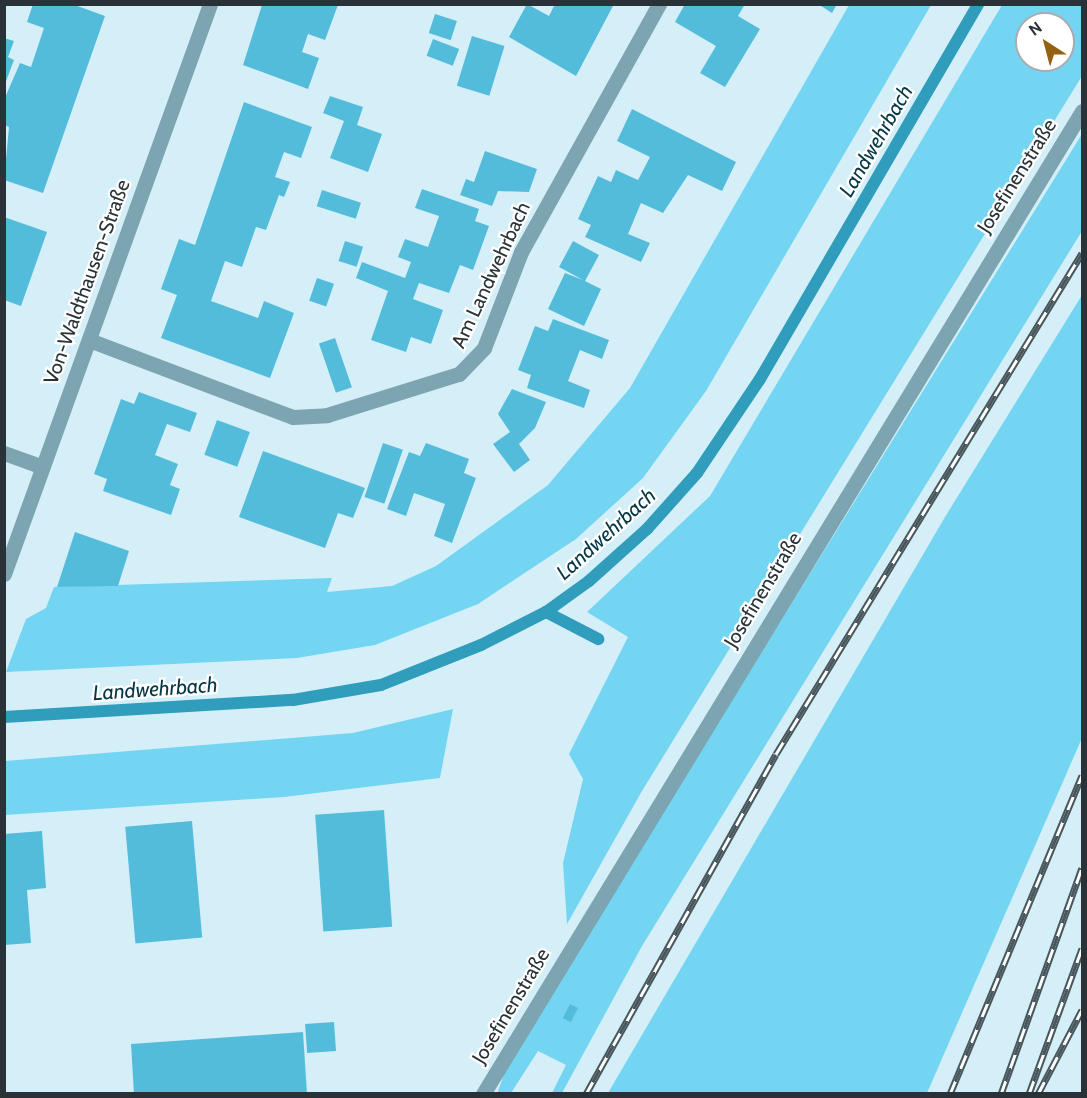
<!DOCTYPE html>
<meta charset="utf-8">
<style>
body{margin:0}
#map{position:relative;width:1087px;height:1098px;overflow:hidden;background:#d5eff8;font-family:Cabin,sans-serif}
div>[style]{position:absolute}
.green>*{inset:0;background:#74d5f3}
.stream>*{height:12px;margin:-6px;padding:0 6px;transform-origin:6px;border-radius:6px;background:#2f9dbb}
.building>*{inset:0;background:#54bcdb;transform-origin:0 0}
.minor>*{height:15px;margin:-7.5px;padding:0 7.5px;transform-origin:7.5px;border-radius:7.5px;background:#7ca4b1}
.rail>*{height:7px;margin-top:-3.5px;transform-origin:0;background:repeating-linear-gradient(90deg,#fff 0 14px,#49565b 0 28px);box-sizing:border-box;border-block:2px solid #49565b}
span{translate:-50% -50%;white-space:nowrap;text-align:center;line-height:1.15;-webkit-text-stroke:4.5px #fff;paint-order:stroke}
.street-label{font-size:20px;color:#293337}
.water-label{font-size:21px;color:#053744;font-style:italic}
.frame{position:absolute;inset:0;border:6px solid #293337;pointer-events:none}
.north{position:absolute;left:1015px;top:12px;width:60px;height:60px;box-sizing:border-box;background:#fff;border:2px solid #a9adaf;border-radius:50%;rotate:324deg;font-size:16px;font-weight:700;line-height:24px;text-align:center;color:#293337}
.north::after{content:'';display:block;margin:auto;width:21px;height:27px;background:#946014;clip-path:polygon(50% 0,100% 100%,50% 72%,0 100%)}
</style>
<div id="map">
<div class="green">
<div style="clip-path:polygon(849px 5px,931px 5px,706px 391px,643px 478px,576px 539px,478px 604px,375px 645px,297px 658px,6px 672px,26px 619px,46px 608px,54px 587px,332px 578px,327px 592px,392px 586px,436px 566px,548px 485px,630px 388px)"></div>
<div style="clip-path:polygon(evenodd,1002px 5px,1082px 5px,1082px 76px,642px 791px,567px 924px,563px 863px,583px 779px,569px 754px,628px 637px,587px 612px,710px 496px,1002px 5px,1027px 24px,1063px 24px,1063px 60px,1027px 60px,1027px 24px)"></div>
<div style="clip-path:polygon(1082px 134px,1082px 231px,642px 946px,562px 1093px,552px 1093px,566px 1065px,538px 1051px,511px 1093px,497px 1094px,509px 1060px)"></div>
<div style="clip-path:polygon(1082px 295px,1082px 738px,927px 1093px,608px 1093px,945px 517px)"></div>
<div style="clip-path:polygon(453px 709px,440px 778px,284px 797px,5px 815px,5px 761px,353px 733px)"></div>
</div>
<div class="stream">
<div style="left:546px;top:612px;width:59px;rotate:27.4deg"></div>
<div style="left:4px;top:717px;width:289px;rotate:-3.4deg"></div>
<div style="left:293px;top:700px;width:89px;rotate:-9.7deg"></div>
<div style="left:381px;top:685px;width:108px;rotate:-21.8deg"></div>
<div style="left:481px;top:645px;width:73px;rotate:-26.9deg"></div>
<div style="left:546px;top:612px;width:53px;rotate:-35.8deg"></div>
<div style="left:589px;top:581px;width:78px;rotate:-41.9deg"></div>
<div style="left:647px;top:529px;width:75px;rotate:-48.2deg"></div>
<div style="left:697px;top:473px;width:113px;rotate:-56.2deg"></div>
<div style="left:760px;top:379px;width:434px;rotate:-59.8deg"></div>
</div>
<div class="building">
<div style="clip-path:polygon(33px 4px,72px 4px,105px 16px,43px 193px,4px 180px,9px 127px,4px 125px,4px 100px,20px 63px,31px 67px,44px 28px,27px 22px)"></div>
<div style="clip-path:polygon(527px 4px,549px 16px,555px 4px,614px 4px,576px 76px,509px 37px)"></div>
<div style="clip-path:polygon(685px 4px,745px 4px,738px 16px,760px 29px,725px 87px,700px 73px,716px 46px,675px 22px)"></div>
<div style="clip-path:polygon(818px 4px,837px 4px,832px 13px)"></div>
<div style="clip-path:polygon(262px 5px,338px 5px,325px 40px,308px 34px,302px 52px,319px 58px,308px 89px,243px 65px)"></div>
<div style="left:435px;top:14px;width:23px;height:20px;rotate:18deg"></div>
<div style="left:472px;top:36px;width:34px;height:52px;rotate:17deg"></div>
<div style="clip-path:polygon(4px 38px,14px 41px,8px 57px,14px 60px,5px 84px)"></div>
<div style="left:433px;top:39px;width:28px;height:18px;rotate:21deg"></div>
<div style="clip-path:polygon(330px 96px,363px 107px,357px 125px,382px 134px,368px 172px,330px 158px,344px 121px,323px 113px)"></div>
<div style="clip-path:polygon(244px 102px,312px 127px,301px 158px,284px 152px,275px 177px,290px 182px,284px 197px,279px 195px,266px 230px,256px 227px,242px 267px,225px 261px,211px 301px,258px 318px,264px 301px,294px 313px,270px 378px,161px 338px,177px 295px,161px 289px,179px 239px,195px 245px)"></div>
<div style="clip-path:polygon(632px 109px,736px 162px,722px 191px,688px 175px,663px 213px,641px 203px,628px 234px,650px 243px,641px 262px,585px 237px,591px 225px,578px 219px,598px 176px,611px 182px,616px 170px,638px 180px,650px 157px,617px 141px)"></div>
<div style="clip-path:polygon(485px 151px,537px 169px,529px 192px,498px 191px,492px 206px,460px 195px,466px 179px,474px 182px)"></div>
<div style="clip-path:polygon(422px 189px,479px 209px,475px 221px,489px 226px,473px 270px,460px 265px,449px 293px,419px 283px,413px 299px,443px 310px,431px 344px,411px 337px,406px 352px,371px 340px,388px 291px,356px 278px,362px 262px,405px 278px,411px 262px,398px 257px,405px 239px,428px 247px,439px 216px,415px 208px)"></div>
<div style="left:322px;top:190px;width:41px;height:17px;rotate:18deg"></div>
<div style="clip-path:polygon(4px 217px,47px 232px,21px 306px,4px 300px)"></div>
<div style="left:345px;top:241px;width:19px;height:21px;rotate:18deg"></div>
<div style="clip-path:polygon(573px 241px,599px 255px,585px 281px,601px 289px,584px 326px,548px 309px,565px 273px,583px 280px,559px 267px)"></div>
<div style="left:317px;top:278px;width:18px;height:24px;rotate:19deg"></div>
<div style="clip-path:polygon(553px 319px,609px 340px,602px 359px,580px 350px,568px 381px,590px 390px,584px 408px,527px 388px,531px 375px,518px 370px,535px 326px,548px 331px)"></div>
<div style="left:335px;top:338px;width:52px;height:17px;rotate:71deg"></div>
<div style="clip-path:polygon(512px 389px,546px 402px,535px 428px,519px 444px,530px 460px,514px 472px,493px 444px,510px 432px,498px 414px)"></div>
<div style="clip-path:polygon(139px 392px,197px 413px,190px 432px,167px 424px,155px 455px,178px 464px,170px 485px,180px 489px,171px 515px,103px 491px,107px 479px,94px 474px,121px 399px,134px 404px)"></div>
<div style="left:217px;top:420px;width:35px;height:37px;rotate:20deg"></div>
<div style="left:383px;top:443px;width:21px;height:57px;rotate:19deg"></div>
<div style="clip-path:polygon(426px 443px,469px 459px,464px 473px,476px 478px,452px 543px,434px 536px,445px 504px,414px 493px,406px 516px,387px 509px,409px 452px,420px 456px)"></div>
<div style="clip-path:polygon(263px 451px,365px 488px,353px 518px,338px 513px,325px 548px,239px 517px)"></div>
<div style="clip-path:polygon(75px 532px,129px 551px,118px 586px,57px 587px)"></div>
<div style="left:384px;top:810px;width:117px;height:69px;rotate:86deg"></div>
<div style="left:192px;top:821px;width:117px;height:67px;rotate:85deg"></div>
<div style="clip-path:polygon(42px 831px,46px 888px,27px 890px,31px 943px,4px 945px,4px 834px)"></div>
<div style="left:570px;top:1004px;width:9px;height:16px;rotate:27deg"></div>
<div style="left:334px;top:1022px;width:29px;height:29px;rotate:86deg"></div>
<div style="clip-path:polygon(303px 1032px,307px 1094px,134px 1094px,131px 1044px)"></div>
</div>
<div class="minor">
<div style="left:89px;top:340px;width:218px;rotate:20.7deg"></div>
<div style="left:293px;top:417px;width:34px;rotate:-3deg"></div>
<div style="left:327px;top:415px;width:138px;rotate:-17.3deg"></div>
<div style="left:459px;top:374px;width:36px;rotate:-46deg"></div>
<div style="left:484px;top:348px;width:103px;rotate:-68.9deg"></div>
<div style="left:521px;top:252px;width:284px;rotate:-60.9deg"></div>
<div style="left:4px;top:453px;width:41px;rotate:19.7deg"></div>
<div style="left:4px;top:574px;width:606px;rotate:-70.13deg"></div>
<div style="left:483px;top:1094px;width:1151px;rotate:-58.64deg"></div>
</div>
<div class="rail">
<div style="left:586px;top:1094px;width:389px;rotate:-60.8deg"></div>
<div style="left:776px;top:754px;width:587px;rotate:-58.58deg"></div>
<div style="left:950px;top:1094px;width:345px;rotate:-67.5deg"></div>
<div style="left:1001px;top:1094px;width:240px;rotate:-70.3deg"></div>
<div style="left:1029px;top:1094px;width:155px;rotate:-70deg"></div>
<div style="left:1038px;top:1094px;width:95px;rotate:-62.4deg"></div>
</div>
<div class="street-label">
<span style="left:1017px;top:176px;rotate:-58deg">Josefinenstraße</span>
<span style="left:491px;top:275px;rotate:-65deg">Am Landwehrbach</span>
<span style="left:87px;top:282px;rotate:-70deg">Von-Waldthausen-Straße</span>
<span style="left:763px;top:590px;rotate:-59deg">Josefinenstraße</span>
<span style="left:511px;top:1006px;rotate:-59deg">Josefinenstraße</span>
</div>
<div class="water-label">
<span style="left:876px;top:141px;rotate:-60deg">Landwehrbach</span>
<span style="left:606px;top:534px;rotate:-42deg">Landwehrbach</span>
<span style="left:155px;top:689px;rotate:-4deg">Landwehrbach</span>
</div>
<div class="frame"></div>
<div class="north">N</div>
</div>
